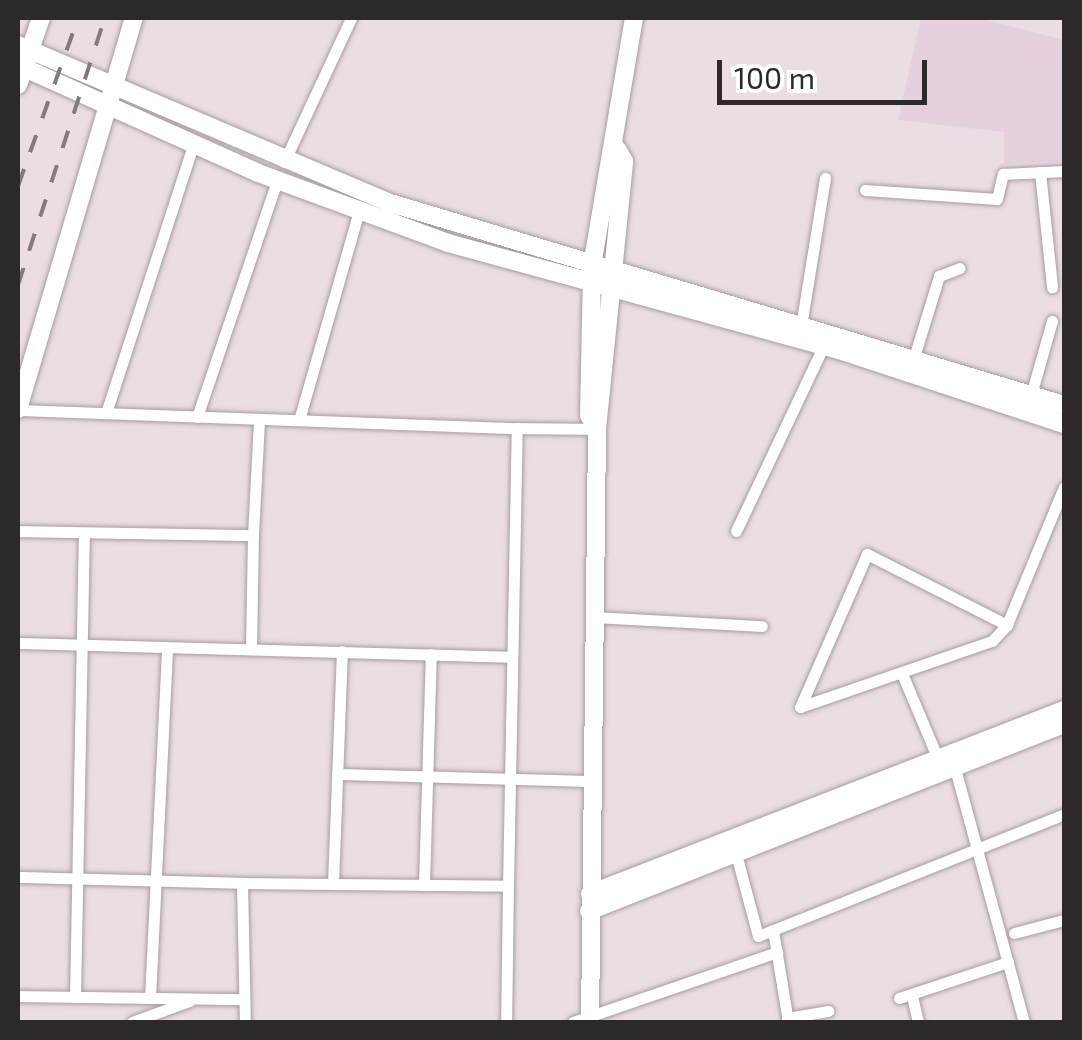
<!DOCTYPE html>
<style>
body{margin:0}
#map{position:relative;width:1082px;height:1040px;overflow:hidden;background:#eadde4;font-family:"Exo 2",sans-serif}
div>[style]{position:absolute}
.built>*{inset:0;background:#e5d1dd}
.roads{filter:drop-shadow(0 0 2px #a89ca3) drop-shadow(0 0 2px #a89ca3)}
.street>*{height:11px;margin:-5.5px;padding:0 5.5px;transform-origin:5.5px;border-radius:5.5px;background:#fff}
.secondary>*{height:18px;margin:-9px;padding:0 9px;transform-origin:9px;border-radius:9px;background:#fff}
.rail>*{height:4px;margin-top:-2px;transform-origin:0;background:repeating-linear-gradient(90deg,#827a7e 0 18px,transparent 0 36px)}
span{translate:-50% -50%;white-space:nowrap;text-align:center;line-height:1.15;-webkit-text-stroke:8px #fff;paint-order:stroke}
.frame{position:absolute;inset:0;border:20px solid #2d292b;pointer-events:none}
.scale{position:absolute;left:717px;top:60px;width:210px;height:45px;box-sizing:border-box;border:5px solid #2d292b;border-top:0;padding-left:12px;font-size:30px;line-height:35px;white-space:nowrap;color:#2d292b;-webkit-text-stroke:8px #fff;paint-order:stroke}
</style>
<div id="map">
<div class="built">
<div style="clip-path:polygon(921px 18px,979px 18px,1064px 40px,1064px 162px,1004px 164px,1004px 132px,898px 120px)"></div>
</div>
<div class="roads">
<div class="street">
<div style="left:284px;top:162px;width:159px;rotate:-65deg"></div>
<div style="left:1040px;top:172px;width:116px;rotate:84deg"></div>
<div style="left:865px;top:190px;width:132px;rotate:3.9deg"></div>
<div style="left:997px;top:199px;width:26px;rotate:-77deg"></div>
<div style="left:1003px;top:174px;width:61px;rotate:-2.8deg"></div>
<div style="left:802px;top:320px;width:144px;rotate:-80.8deg"></div>
<div style="left:915px;top:354px;width:82px;rotate:-72.9deg"></div>
<div style="left:939px;top:276px;width:22px;rotate:-21deg"></div>
<div style="left:1031px;top:395px;width:77px;rotate:-74.2deg"></div>
<div style="left:18px;top:410px;width:499px;rotate:2.1deg"></div>
<div style="left:106px;top:413px;width:281px;rotate:-72deg"></div>
<div style="left:197px;top:417px;width:249px;rotate:-71.3deg"></div>
<div style="left:299px;top:420px;width:217px;rotate:-74deg"></div>
<div style="left:18px;top:531px;width:235px;rotate:1deg"></div>
<div style="left:253px;top:535px;width:116px;rotate:-87deg"></div>
<div style="left:736px;top:531px;width:204px;rotate:-64.7deg"></div>
<div style="left:594px;top:617px;width:168px;rotate:3.1deg"></div>
<div style="left:1007px;top:625px;width:157px;rotate:-153.1deg"></div>
<div style="left:867px;top:554px;width:167px;rotate:113.6deg"></div>
<div style="left:800px;top:707px;width:203px;rotate:-19deg"></div>
<div style="left:992px;top:641px;width:22px;rotate:-47deg"></div>
<div style="left:1007px;top:625px;width:3px;rotate:-72deg"></div>
<div style="left:1008px;top:622px;width:146px;rotate:-67.5deg"></div>
<div style="left:18px;top:643px;width:494px;rotate:1.6deg"></div>
<div style="left:251px;top:649px;width:114px;rotate:-89deg"></div>
<div style="left:903px;top:676px;width:90px;rotate:67.1deg"></div>
<div style="left:953px;top:761px;width:270px;rotate:74.8deg"></div>
<div style="left:337px;top:774px;width:255px;rotate:1.6deg"></div>
<div style="left:736px;top:854px;width:85px;rotate:75deg"></div>
<div style="left:758px;top:936px;width:329px;rotate:-21.7deg"></div>
<div style="left:18px;top:877px;width:224px;rotate:1.5deg"></div>
<div style="left:242px;top:883px;width:139px;rotate:88.8deg"></div>
<div style="left:242px;top:883px;width:266px;rotate:0.6deg"></div>
<div style="left:508px;top:886px;width:136px;rotate:90.8deg"></div>
<div style="left:333px;top:884px;width:233px;rotate:-87.8deg"></div>
<div style="left:424px;top:885px;width:231px;rotate:-88.3deg"></div>
<div style="left:508px;top:886px;width:458px;rotate:-88.9deg"></div>
<div style="left:517px;top:428px;width:80px;rotate:0.7deg"></div>
<div style="left:773px;top:930px;width:93px;rotate:80.7deg"></div>
<div style="left:1014px;top:933px;width:52px;rotate:-14.6deg"></div>
<div style="left:18px;top:996px;width:224px;rotate:0.8deg"></div>
<div style="left:912px;top:996px;width:27px;rotate:77deg"></div>
<div style="left:75px;top:997px;width:464px;rotate:-88.9deg"></div>
<div style="left:150px;top:998px;width:351px;rotate:-87.2deg"></div>
<div style="left:899px;top:998px;width:115px;rotate:-18.3deg"></div>
<div style="left:787px;top:1018px;width:42px;rotate:-9.7deg"></div>
<div style="left:132px;top:1022px;width:61px;rotate:-20.2deg"></div>
<div style="left:573px;top:1022px;width:216px;rotate:-18.9deg"></div>
</div>
<div class="secondary">
<div style="left:18px;top:45px;width:401px;rotate:23deg"></div>
<div style="left:387px;top:202px;width:707px;rotate:16.69deg"></div>
<div style="left:18px;top:65px;width:263px;rotate:24.2deg"></div>
<div style="left:258px;top:173px;width:202px;rotate:20.2deg"></div>
<div style="left:448px;top:243px;width:405px;rotate:15.3deg"></div>
<div style="left:839px;top:350px;width:237px;rotate:18.2deg"></div>
<div style="left:18px;top:85px;width:71px;rotate:-71.1deg"></div>
<div style="left:18px;top:409px;width:408px;rotate:-73.5deg"></div>
<div style="left:597px;top:429px;width:16px;rotate:-120deg"></div>
<div style="left:589px;top:415px;width:149px;rotate:-88.8deg"></div>
<div style="left:592px;top:266px;width:252px;rotate:-80.4deg"></div>
<div style="left:590px;top:894px;width:508px;rotate:-21.22deg"></div>
<div style="left:589px;top:911px;width:510px;rotate:-21.49deg"></div>
<div style="left:590px;top:1022px;width:593px;rotate:-89.32deg"></div>
<div style="left:597px;top:429px;width:269px;rotate:-84.2deg"></div>
<div style="left:624px;top:161px;width:14px;rotate:-120deg"></div>
</div>
</div>
<div class="rail">
<div style="left:18px;top:186px;width:178px;rotate:-70.3deg"></div>
<div style="left:18px;top:285px;width:281px;rotate:-72deg"></div>
</div>
<div class="frame"></div>
<div class="scale">100 m</div>
</div>
